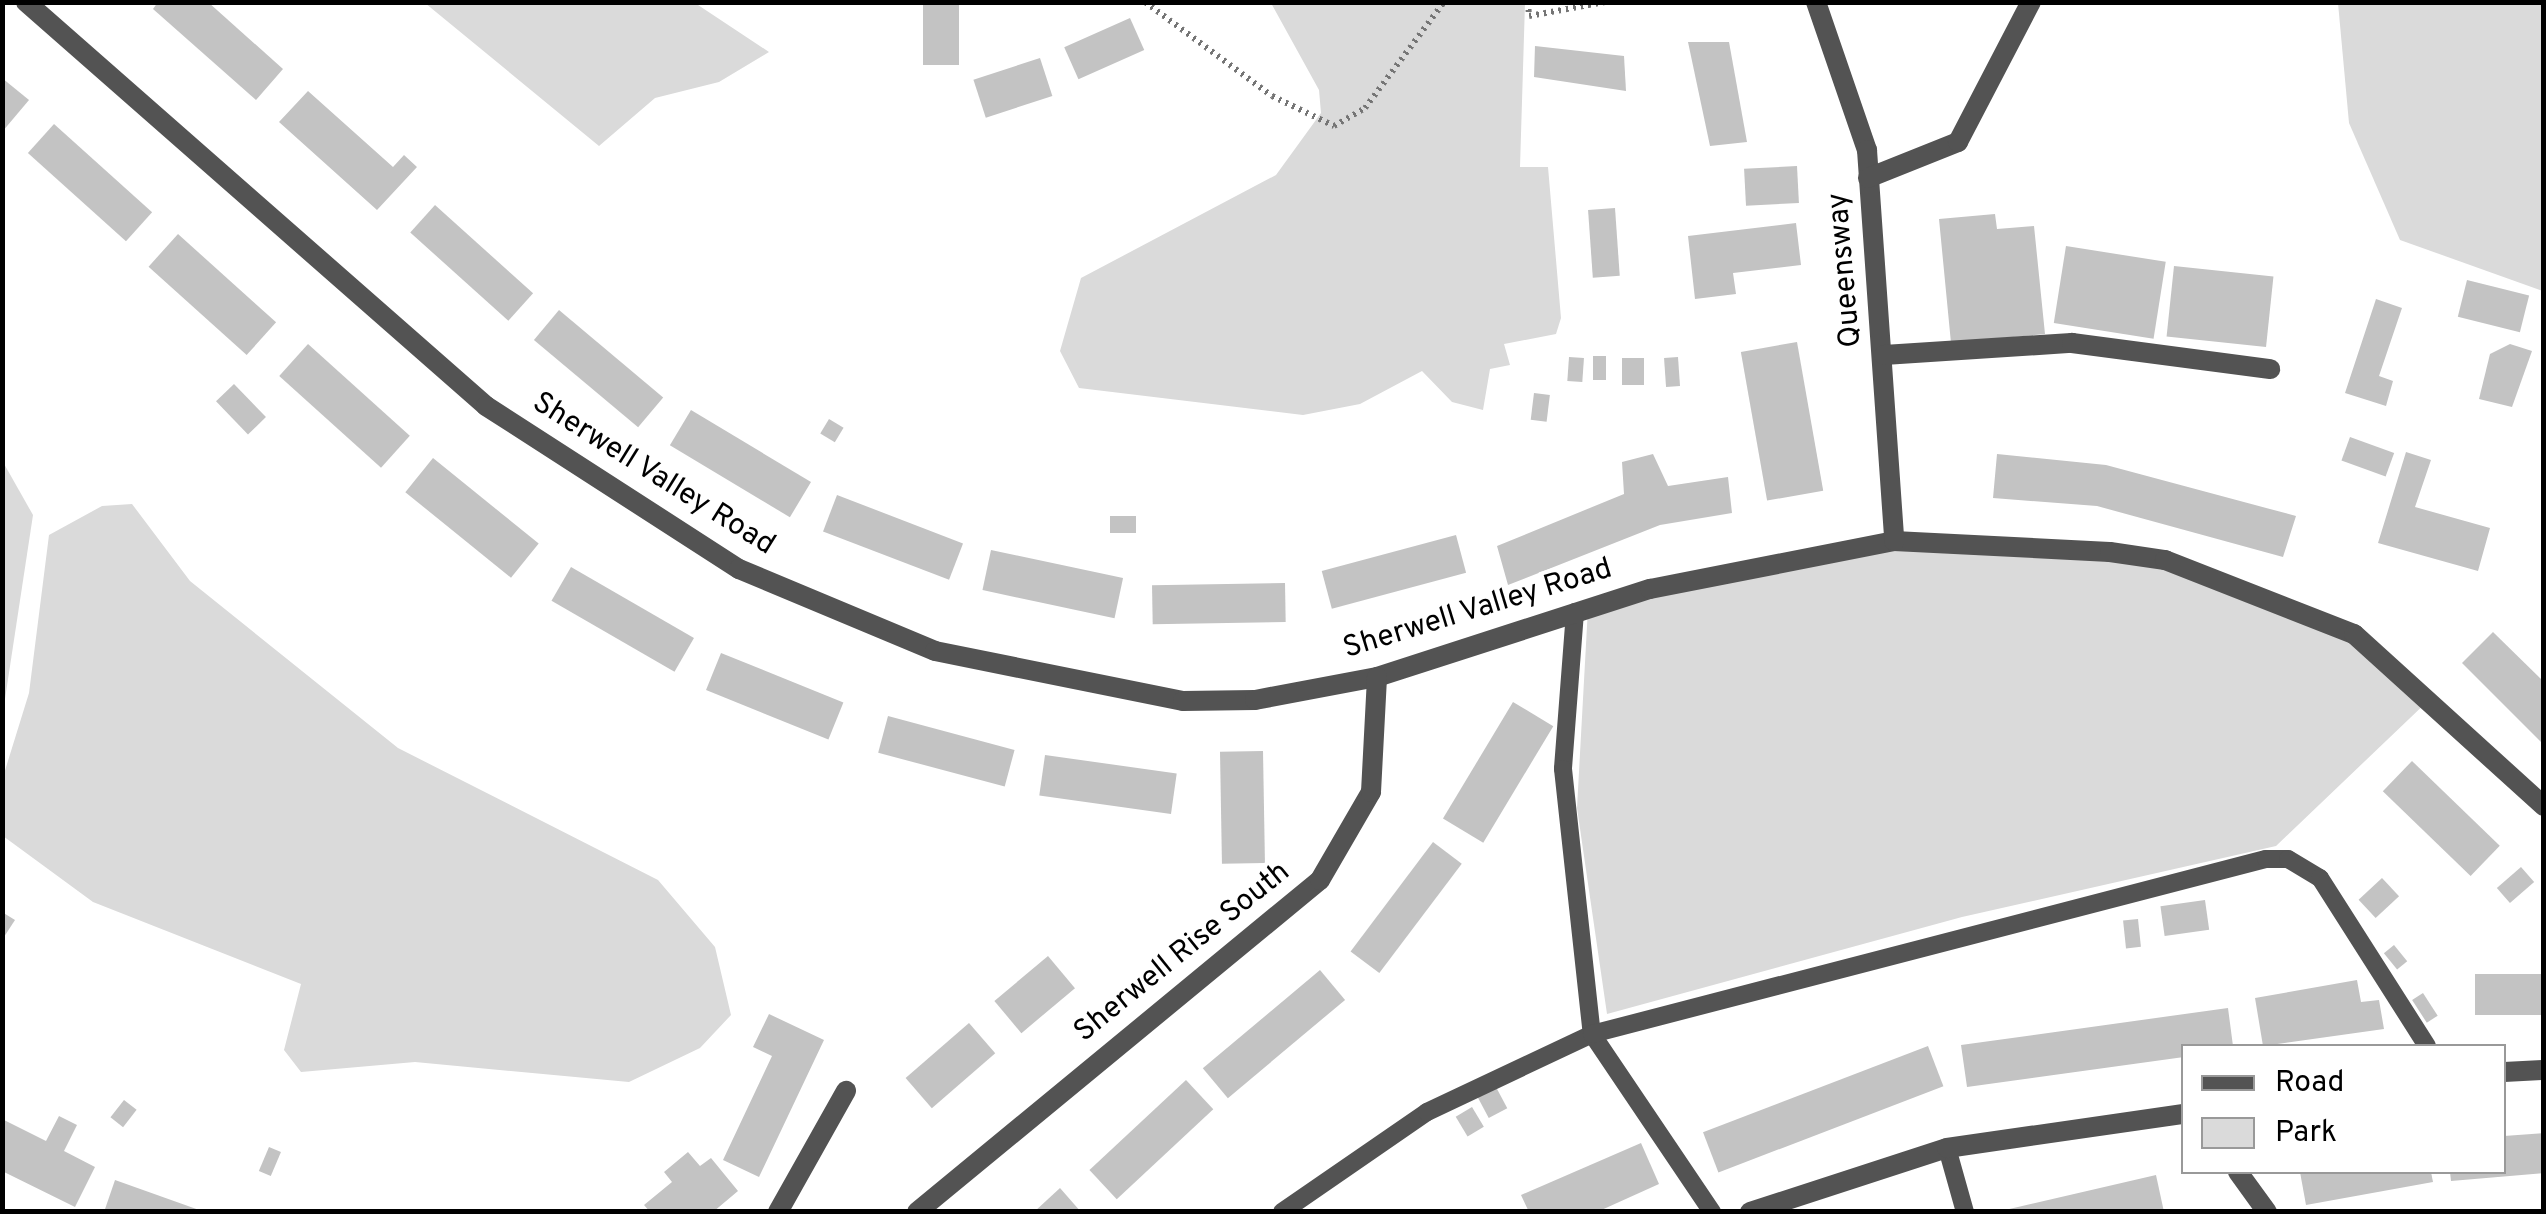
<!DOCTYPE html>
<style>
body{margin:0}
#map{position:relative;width:2546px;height:1214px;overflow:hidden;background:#fff;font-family:Overpass,sans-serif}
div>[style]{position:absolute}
.green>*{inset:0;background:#dadada}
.building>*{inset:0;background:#c3c3c3;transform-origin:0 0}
.path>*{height:6px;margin-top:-3px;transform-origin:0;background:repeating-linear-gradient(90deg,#757575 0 2.5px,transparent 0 7.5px)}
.lane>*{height:18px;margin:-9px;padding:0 9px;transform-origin:9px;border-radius:9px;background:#535353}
.street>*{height:20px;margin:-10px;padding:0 10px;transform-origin:10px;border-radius:10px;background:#535353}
span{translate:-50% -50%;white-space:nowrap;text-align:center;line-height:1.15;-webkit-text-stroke:8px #fff;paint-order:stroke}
.street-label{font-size:30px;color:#000}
.frame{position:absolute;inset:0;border:5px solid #000;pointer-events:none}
.legend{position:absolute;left:2181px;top:1044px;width:325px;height:130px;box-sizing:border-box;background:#fff;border:2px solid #999;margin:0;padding:12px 18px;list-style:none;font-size:30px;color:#000}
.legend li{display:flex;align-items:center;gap:20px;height:50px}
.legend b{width:50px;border:2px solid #999}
</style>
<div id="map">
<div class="green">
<div style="clip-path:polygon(425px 3px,695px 3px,769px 52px,719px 82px,655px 98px,599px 146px)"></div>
<div style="clip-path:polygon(1271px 3px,1525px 3px,1520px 167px,1548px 167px,1561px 318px,1556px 334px,1504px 344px,1510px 365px,1490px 369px,1483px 410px,1452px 402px,1422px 371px,1360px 404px,1303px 415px,1079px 388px,1060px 351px,1081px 278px,1276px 175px,1321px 113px,1319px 90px)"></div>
<div style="clip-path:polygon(2338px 3px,2543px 3px,2543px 291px,2400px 240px,2349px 123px)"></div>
<div style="clip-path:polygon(3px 462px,33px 515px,3px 712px,2px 462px)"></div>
<div style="clip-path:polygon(132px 504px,190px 581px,398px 748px,658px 880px,715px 947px,731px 1015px,700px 1048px,629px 1082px,415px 1062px,301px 1072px,284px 1050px,301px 984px,93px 902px,3px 836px,3px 777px,29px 693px,49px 535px,102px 506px)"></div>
<div style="clip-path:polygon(1894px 541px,2165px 560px,2354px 634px,2431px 698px,2276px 846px,1962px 917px,1607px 1014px,1577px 808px,1588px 608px)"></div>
</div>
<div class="building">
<div style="clip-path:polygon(158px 2px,208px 2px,283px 69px,256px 100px,153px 9px)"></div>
<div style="left:923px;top:2px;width:36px;height:63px"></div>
<div style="left:1130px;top:18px;width:35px;height:72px;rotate:66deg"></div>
<div style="clip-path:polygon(1688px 42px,1729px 42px,1747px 142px,1710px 146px)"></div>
<div style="clip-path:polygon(1535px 46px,1624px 56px,1626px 91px,1534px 77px)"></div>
<div style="left:1040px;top:58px;width:40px;height:70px;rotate:72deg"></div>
<div style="clip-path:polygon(2px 78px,29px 100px,2px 132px)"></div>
<div style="clip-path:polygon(308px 91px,393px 167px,404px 155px,417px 167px,377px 210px,279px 122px)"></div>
<div style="left:54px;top:124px;width:132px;height:39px;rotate:42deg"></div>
<div style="left:1797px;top:166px;width:37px;height:53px;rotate:87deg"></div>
<div style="left:435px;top:205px;width:132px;height:37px;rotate:42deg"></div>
<div style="left:1615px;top:208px;width:68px;height:27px;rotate:86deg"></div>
<div style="clip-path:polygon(1995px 214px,1997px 229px,2034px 226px,2045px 334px,1951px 343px,1939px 219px)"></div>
<div style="clip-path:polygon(1796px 223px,1801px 265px,1733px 273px,1736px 294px,1695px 299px,1688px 236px)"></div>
<div style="left:178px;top:234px;width:132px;height:44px;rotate:42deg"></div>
<div style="left:2066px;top:246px;width:101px;height:78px;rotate:9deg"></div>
<div style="left:2174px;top:266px;width:100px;height:71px;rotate:6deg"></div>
<div style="left:2467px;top:280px;width:64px;height:38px;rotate:14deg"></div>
<div style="clip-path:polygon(2376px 299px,2402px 308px,2379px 376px,2393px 381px,2386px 406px,2345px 393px)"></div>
<div style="left:559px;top:310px;width:136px;height:39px;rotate:40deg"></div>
<div style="left:1797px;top:342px;width:151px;height:57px;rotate:80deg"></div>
<div style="left:308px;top:344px;width:137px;height:43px;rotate:42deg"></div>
<div style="clip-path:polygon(2510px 344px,2532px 351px,2512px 407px,2479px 399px,2490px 354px)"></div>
<div style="left:1593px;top:356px;width:13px;height:24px"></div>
<div style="left:1569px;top:357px;width:15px;height:24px;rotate:4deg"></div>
<div style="left:1678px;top:357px;width:29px;height:14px;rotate:86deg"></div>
<div style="left:1622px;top:358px;width:22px;height:27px"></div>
<div style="left:234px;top:384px;width:46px;height:25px;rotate:46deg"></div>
<div style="left:1534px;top:393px;width:16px;height:27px;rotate:7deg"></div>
<div style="left:691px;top:410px;width:140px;height:41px;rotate:31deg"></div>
<div style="left:829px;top:419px;width:17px;height:17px;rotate:31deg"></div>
<div style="left:2350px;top:437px;width:47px;height:25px;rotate:20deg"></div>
<div style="clip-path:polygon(2406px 452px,2431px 460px,2415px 507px,2490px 528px,2478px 571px,2378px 543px)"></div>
<div style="clip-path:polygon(1653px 454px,1668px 486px,1728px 477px,1732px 513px,1660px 525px,1508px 585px,1497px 546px,1624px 494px,1622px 462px)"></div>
<div style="clip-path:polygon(1997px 454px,2106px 465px,2296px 516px,2283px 557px,2097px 506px,1993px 498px)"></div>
<div style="left:433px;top:458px;width:136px;height:44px;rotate:39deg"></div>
<div style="left:837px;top:495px;width:135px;height:39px;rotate:21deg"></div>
<div style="left:1110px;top:516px;width:26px;height:17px"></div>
<div style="left:1456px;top:535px;width:39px;height:139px;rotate:75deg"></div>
<div style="left:991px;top:550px;width:135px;height:41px;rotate:12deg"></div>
<div style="left:571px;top:567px;width:142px;height:39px;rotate:30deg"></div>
<div style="left:1285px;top:583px;width:39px;height:133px;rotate:89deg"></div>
<div style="clip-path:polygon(2493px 632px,2544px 682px,2544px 745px,2462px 663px)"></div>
<div style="left:721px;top:653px;width:132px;height:40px;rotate:22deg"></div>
<div style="left:1513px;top:702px;width:47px;height:136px;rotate:31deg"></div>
<div style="left:888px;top:716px;width:131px;height:38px;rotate:15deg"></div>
<div style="left:1263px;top:751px;width:112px;height:43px;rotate:89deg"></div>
<div style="left:1045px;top:755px;width:133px;height:41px;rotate:8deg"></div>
<div style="left:2412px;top:761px;width:122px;height:42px;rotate:44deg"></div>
<div style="left:1433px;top:842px;width:36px;height:137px;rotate:37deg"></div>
<div style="left:2521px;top:867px;width:20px;height:32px;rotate:49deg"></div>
<div style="left:2382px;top:878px;width:25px;height:32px;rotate:47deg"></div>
<div style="left:2205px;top:900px;width:30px;height:45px;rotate:82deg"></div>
<div style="clip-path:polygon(2px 912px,15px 920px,2px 940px)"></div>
<div style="left:2138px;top:919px;width:28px;height:15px;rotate:84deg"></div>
<div style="left:2394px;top:945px;width:21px;height:13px;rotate:51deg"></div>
<div style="left:1048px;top:956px;width:42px;height:70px;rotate:50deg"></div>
<div style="left:1320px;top:970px;width:39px;height:153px;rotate:50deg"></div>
<div style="left:2544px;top:974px;width:41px;height:69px;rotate:90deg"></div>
<div style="clip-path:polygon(2357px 980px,2361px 1002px,2379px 1000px,2384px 1029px,2263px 1046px,2255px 998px)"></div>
<div style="left:2423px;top:993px;width:27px;height:13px;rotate:57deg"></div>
<div style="clip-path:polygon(2228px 1008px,2233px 1046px,2184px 1046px,2184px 1057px,1967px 1087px,1961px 1045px)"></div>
<div style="clip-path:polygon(769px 1014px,824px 1040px,759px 1177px,723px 1160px,772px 1056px,753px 1047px)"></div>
<div style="left:969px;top:1023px;width:40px;height:84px;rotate:49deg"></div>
<div style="left:1928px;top:1046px;width:43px;height:241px;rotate:69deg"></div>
<div style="left:1186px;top:1080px;width:40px;height:132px;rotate:47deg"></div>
<div style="left:1496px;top:1087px;width:24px;height:21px;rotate:62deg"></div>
<div style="left:124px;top:1100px;width:16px;height:22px;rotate:38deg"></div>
<div style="left:1472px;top:1107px;width:23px;height:19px;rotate:59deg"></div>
<div style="clip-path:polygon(59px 1116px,77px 1125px,64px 1151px,95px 1167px,75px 1207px,2px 1171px,2px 1119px,46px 1141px)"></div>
<div style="clip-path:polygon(2544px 1133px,2544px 1173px,2451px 1181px,2450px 1172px,2504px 1172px,2504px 1136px)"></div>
<div style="clip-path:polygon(1641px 1143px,1659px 1184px,1597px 1212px,1529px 1212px,1521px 1195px)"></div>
<div style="left:269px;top:1147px;width:13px;height:26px;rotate:23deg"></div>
<div style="clip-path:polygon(688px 1152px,700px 1166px,711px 1158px,738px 1191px,713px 1212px,650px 1212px,644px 1205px,672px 1182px,664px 1172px)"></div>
<div style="clip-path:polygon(2300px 1172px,2431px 1172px,2433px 1182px,2306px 1205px)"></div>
<div style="clip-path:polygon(2156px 1175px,2164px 1212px,2006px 1212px,2005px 1210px)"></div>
<div style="clip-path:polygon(115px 1180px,202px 1211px,202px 1212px,104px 1212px)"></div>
<div style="clip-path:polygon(1060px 1188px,1081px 1212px,1034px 1212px)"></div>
</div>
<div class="path">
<div style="left:1145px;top:2px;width:158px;rotate:36.5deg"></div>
<div style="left:1272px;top:96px;width:69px;rotate:25.8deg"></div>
<div style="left:1334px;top:126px;width:36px;rotate:-30deg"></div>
<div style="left:1365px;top:108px;width:132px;rotate:-53.3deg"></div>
<div style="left:1528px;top:2px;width:14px;rotate:86deg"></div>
<div style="left:1529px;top:16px;width:77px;rotate:-10.4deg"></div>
</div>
<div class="lane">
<div style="left:1575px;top:612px;width:157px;rotate:94.4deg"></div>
<div style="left:1563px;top:769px;width:267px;rotate:83.8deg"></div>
<div style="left:1592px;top:1034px;width:215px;rotate:56deg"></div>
<div style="left:1947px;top:1148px;width:66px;rotate:74.3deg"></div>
<div style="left:1282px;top:1212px;width:176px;rotate:-34.6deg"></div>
<div style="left:1427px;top:1112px;width:183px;rotate:-25.3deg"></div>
<div style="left:1592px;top:1034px;width:696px;rotate:-14.56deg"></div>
<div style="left:2266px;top:859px;width:22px"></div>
<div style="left:2288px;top:859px;width:37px;rotate:31deg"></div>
<div style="left:2320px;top:878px;width:199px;rotate:57.5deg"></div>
</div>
<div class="street">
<div style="left:26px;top:2px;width:612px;rotate:41.29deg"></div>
<div style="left:486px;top:406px;width:301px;rotate:32.8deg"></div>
<div style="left:739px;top:569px;width:212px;rotate:22.7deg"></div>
<div style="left:935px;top:651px;width:253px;rotate:11.4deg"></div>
<div style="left:1183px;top:701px;width:72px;rotate:-0.8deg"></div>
<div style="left:1255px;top:700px;width:124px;rotate:-10.7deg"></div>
<div style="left:1377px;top:677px;width:287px;rotate:-17.9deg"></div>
<div style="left:1650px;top:589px;width:249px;rotate:-11.1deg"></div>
<div style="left:1894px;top:541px;width:216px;rotate:2.9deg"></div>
<div style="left:2110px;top:552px;width:56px;rotate:8.3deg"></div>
<div style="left:2165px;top:560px;width:203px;rotate:21.4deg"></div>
<div style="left:2354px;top:634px;width:256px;rotate:42.2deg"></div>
<div style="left:1816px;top:2px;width:157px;rotate:71deg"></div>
<div style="left:1867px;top:150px;width:392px;rotate:86deg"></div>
<div style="left:1868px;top:178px;width:97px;rotate:-21.8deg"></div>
<div style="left:1958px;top:142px;width:158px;rotate:-62.5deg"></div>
<div style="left:1884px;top:355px;width:188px;rotate:-3.7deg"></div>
<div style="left:2072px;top:343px;width:200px;rotate:7.5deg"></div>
<div style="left:2504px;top:1072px;width:40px;rotate:-2.9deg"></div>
<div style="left:2238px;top:1172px;width:49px;rotate:54.1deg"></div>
<div style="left:778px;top:1212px;width:139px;rotate:-60.7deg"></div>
<div style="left:917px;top:1212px;width:522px;rotate:-39.48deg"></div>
<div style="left:1320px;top:880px;width:102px;rotate:-59.9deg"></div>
<div style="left:1371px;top:792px;width:115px;rotate:-87deg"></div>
<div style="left:1750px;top:1212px;width:207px;rotate:-18deg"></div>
<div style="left:1947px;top:1148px;width:239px;rotate:-8.2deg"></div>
</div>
<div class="street-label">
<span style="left:1846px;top:270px;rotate:-95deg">Queensway</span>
<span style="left:653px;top:475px;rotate:32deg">Sherwell Valley Road</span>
<span style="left:1478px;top:610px;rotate:-17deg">Sherwell Valley Road</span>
<span style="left:1183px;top:953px;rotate:-39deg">Sherwell Rise South</span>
</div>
<div class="frame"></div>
<ul class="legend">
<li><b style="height:12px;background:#535353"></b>Road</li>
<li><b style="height:28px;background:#dadada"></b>Park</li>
</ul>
</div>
